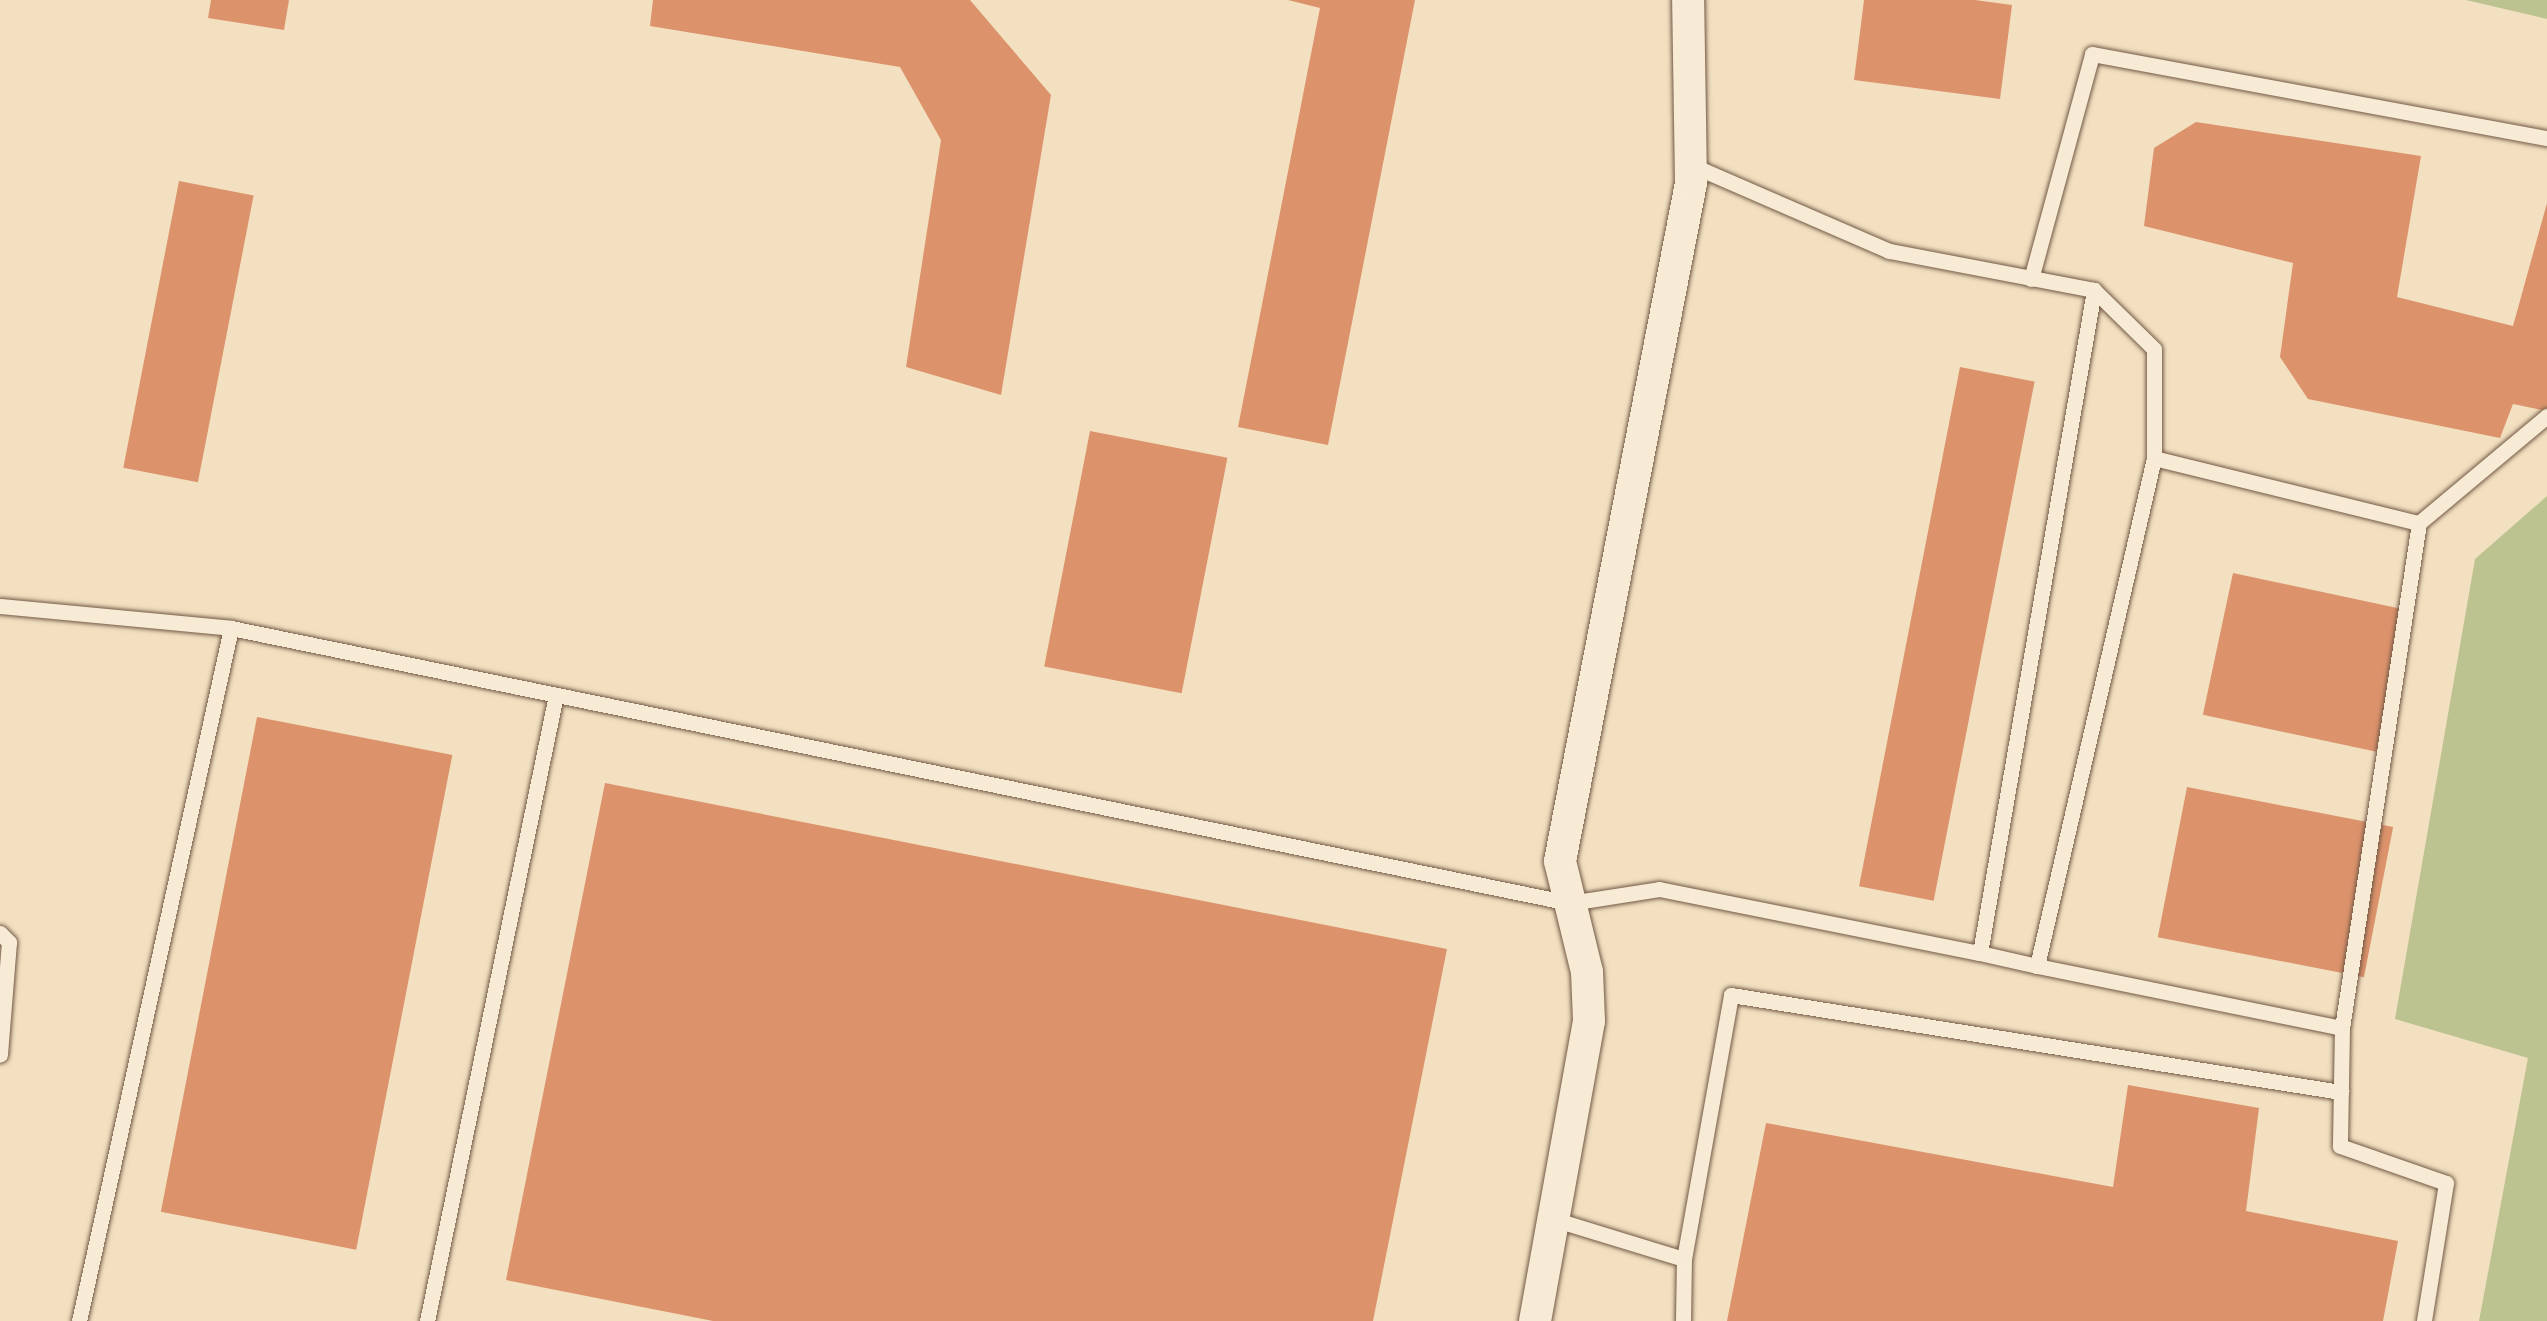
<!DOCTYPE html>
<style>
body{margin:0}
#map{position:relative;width:2547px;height:1321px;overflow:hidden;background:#f2e0c0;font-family:Alegreya,serif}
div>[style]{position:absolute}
.green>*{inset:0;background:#bdc291}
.building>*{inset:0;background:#dc936c;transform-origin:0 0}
.roads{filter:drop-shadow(0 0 2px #725845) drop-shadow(0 0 2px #725845)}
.service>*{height:15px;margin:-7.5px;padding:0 7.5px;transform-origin:7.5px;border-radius:7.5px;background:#f7ebd6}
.minor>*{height:32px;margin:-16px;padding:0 16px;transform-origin:16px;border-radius:16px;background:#f7ebd6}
span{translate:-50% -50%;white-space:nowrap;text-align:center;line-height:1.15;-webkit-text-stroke:10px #f7ebd6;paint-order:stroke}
</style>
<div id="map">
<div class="green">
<div style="clip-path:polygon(2466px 0,2547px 0,2547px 19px)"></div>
<div style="clip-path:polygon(2547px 496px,2547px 1321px,2479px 1321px,2528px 1058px,2395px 1019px,2475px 559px)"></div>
</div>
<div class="building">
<div style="clip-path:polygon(211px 0,289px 0,284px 30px,208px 18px)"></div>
<div style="clip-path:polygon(653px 0,970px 0,1051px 95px,1001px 395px,906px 367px,941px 140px,900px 67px,650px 26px)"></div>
<div style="clip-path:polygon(1288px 0,1415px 0,1328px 445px,1238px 427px,1320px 8px)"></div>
<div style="clip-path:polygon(1864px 0,1975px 0,2012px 5px,2000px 99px,1854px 80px)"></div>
<div style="clip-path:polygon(2196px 122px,2421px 156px,2397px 297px,2513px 326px,2547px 203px,2547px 411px,2513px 404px,2500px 438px,2308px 399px,2280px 357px,2293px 263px,2144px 226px,2154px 148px)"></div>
<div style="left:179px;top:181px;width:76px;height:292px;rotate:11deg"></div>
<div style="left:1960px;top:367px;width:76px;height:529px;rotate:11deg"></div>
<div style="left:1090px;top:431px;width:140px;height:240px;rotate:11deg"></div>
<div style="left:2233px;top:573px;width:180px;height:145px;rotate:12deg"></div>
<div style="left:257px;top:717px;width:199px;height:504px;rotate:11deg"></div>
<div style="clip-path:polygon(605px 783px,1447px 949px,1373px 1321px,713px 1321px,506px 1280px)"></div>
<div style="left:2187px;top:787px;width:210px;height:153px;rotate:11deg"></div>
<div style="clip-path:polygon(2128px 1085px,2259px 1108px,2246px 1211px,2398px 1241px,2383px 1321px,1727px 1321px,1766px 1123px,2113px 1187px)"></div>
</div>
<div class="roads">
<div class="service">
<div style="left:2031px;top:279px;width:233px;rotate:-74.8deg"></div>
<div style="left:2092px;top:54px;width:463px;rotate:10.5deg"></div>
<div style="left:2094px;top:290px;width:84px;rotate:44.5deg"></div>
<div style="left:2154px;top:349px;width:109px;rotate:90deg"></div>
<div style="left:2154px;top:458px;width:273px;rotate:13.8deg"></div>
<div style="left:2419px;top:523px;width:511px;rotate:98.67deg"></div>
<div style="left:2342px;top:1028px;width:311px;rotate:-168.5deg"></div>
<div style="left:2037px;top:966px;width:521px;rotate:-77.03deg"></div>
<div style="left:2419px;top:523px;width:167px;rotate:-39.9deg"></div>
<div style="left:0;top:606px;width:232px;rotate:5.4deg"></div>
<div style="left:0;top:933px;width:13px;rotate:45deg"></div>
<div style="left:9px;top:942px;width:113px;rotate:94.6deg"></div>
<div style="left:1980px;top:953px;width:58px;rotate:12.8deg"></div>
<div style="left:2342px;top:1028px;width:118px;rotate:91deg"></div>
<div style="left:2340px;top:1146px;width:112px;rotate:19.2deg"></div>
<div style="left:2446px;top:1183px;width:140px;rotate:99.1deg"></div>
<div style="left:1553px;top:1219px;width:137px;rotate:17deg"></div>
<div style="left:79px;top:1321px;width:709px;rotate:-77.63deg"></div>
<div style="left:231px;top:628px;width:1367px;rotate:11.61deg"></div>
<div style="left:1570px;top:903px;width:90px;rotate:-8.9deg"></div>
<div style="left:1659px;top:889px;width:327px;rotate:11.3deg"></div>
<div style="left:1980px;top:953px;width:673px;rotate:-80.24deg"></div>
<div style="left:2094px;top:290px;width:209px;rotate:-169.2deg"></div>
<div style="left:1889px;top:251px;width:216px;rotate:-156.5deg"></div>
<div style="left:427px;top:1321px;width:639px;rotate:-78.36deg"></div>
<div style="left:1683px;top:1321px;width:62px;rotate:-89.1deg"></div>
<div style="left:1684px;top:1259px;width:268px;rotate:-79.9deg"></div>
<div style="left:1731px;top:995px;width:618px;rotate:9.04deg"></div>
</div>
<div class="minor">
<div style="left:1535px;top:1321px;width:305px;rotate:-79.8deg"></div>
<div style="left:1589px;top:1021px;width:49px;rotate:-92.3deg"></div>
<div style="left:1587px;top:972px;width:114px;rotate:-103.7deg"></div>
<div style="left:1560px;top:861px;width:691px;rotate:-79.06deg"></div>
<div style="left:1691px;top:183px;width:183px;rotate:-90.9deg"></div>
</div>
</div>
</div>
